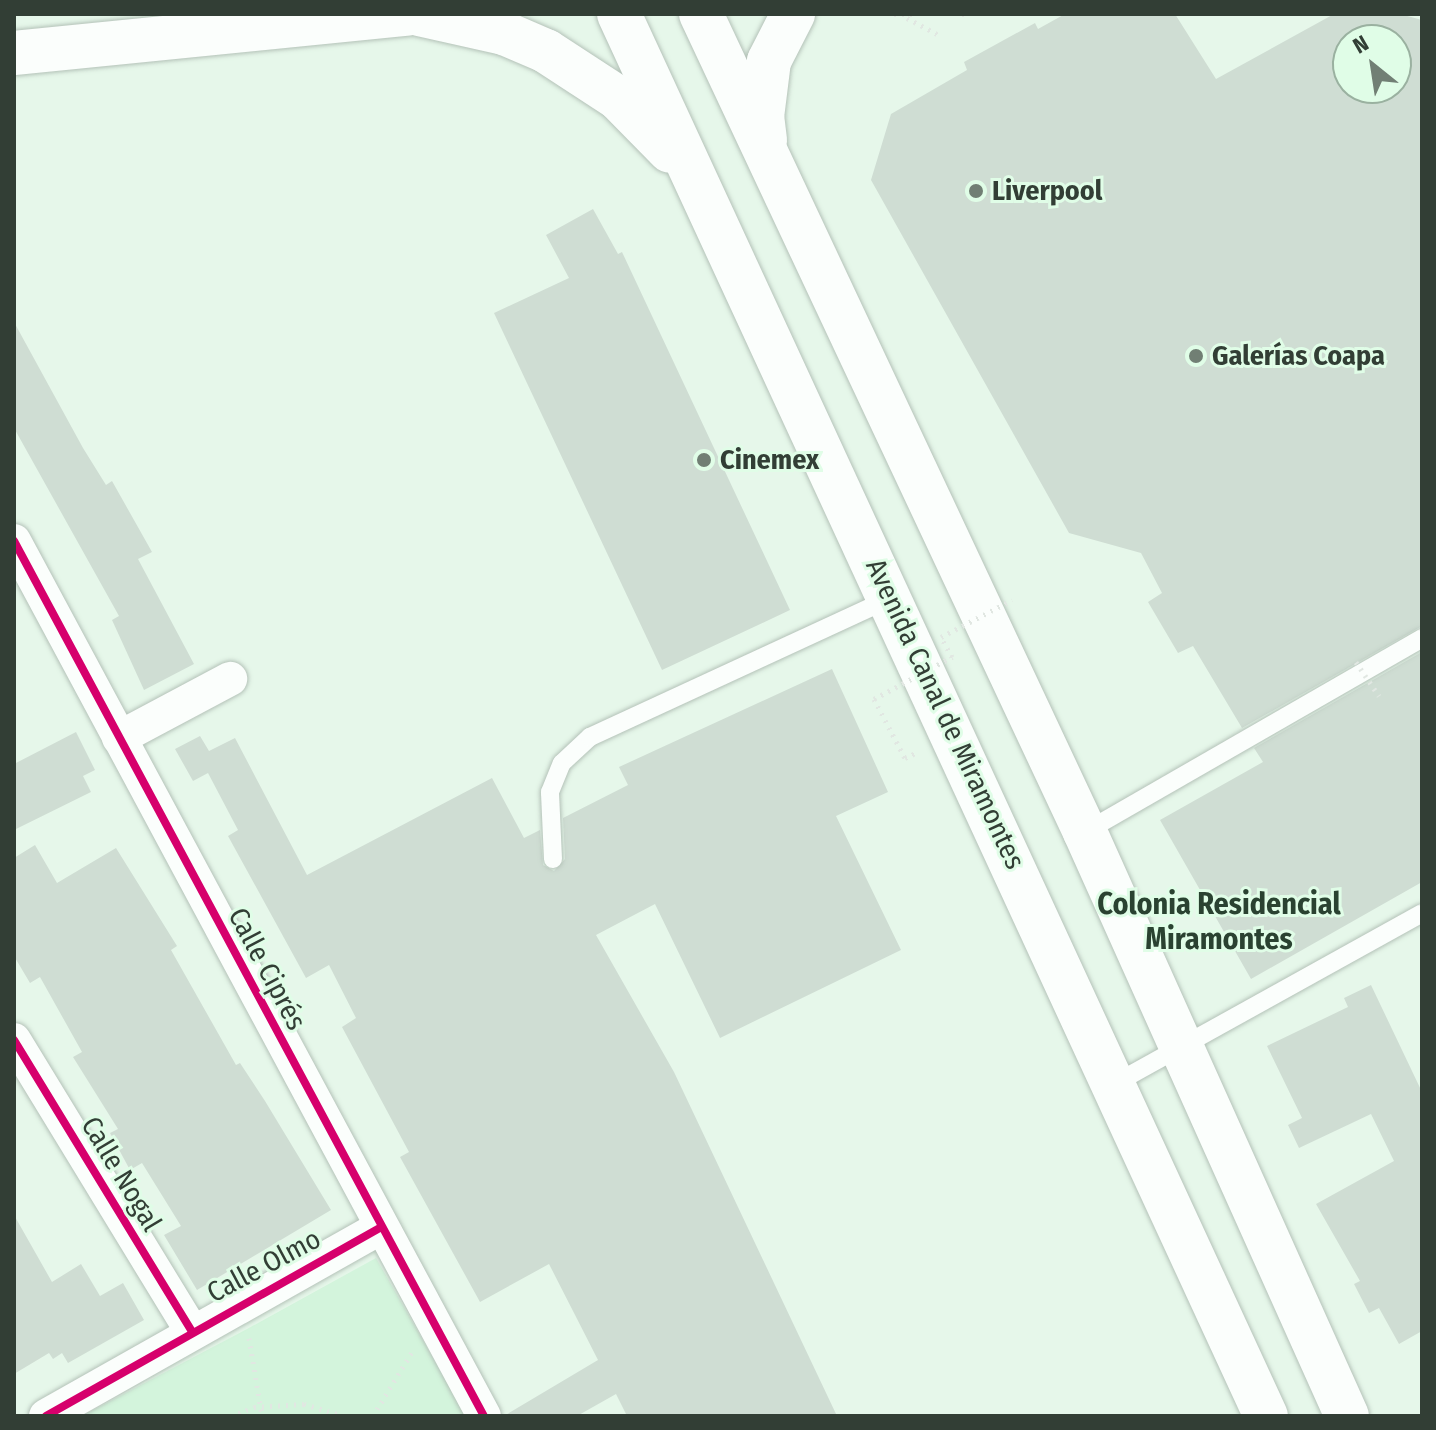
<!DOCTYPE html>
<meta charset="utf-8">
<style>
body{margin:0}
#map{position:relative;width:1436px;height:1430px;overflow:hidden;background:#e6f7ea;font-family:"Fira Sans Condensed",sans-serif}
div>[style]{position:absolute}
.green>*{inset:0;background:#d3f4dc}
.building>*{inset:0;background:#cfddd3}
.path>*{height:5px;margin-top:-2.5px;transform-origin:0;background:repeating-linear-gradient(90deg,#e1e7e2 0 2px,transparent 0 8px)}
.roads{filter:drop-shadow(0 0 2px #b4c2b8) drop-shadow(0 0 2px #b4c2b8)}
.service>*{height:18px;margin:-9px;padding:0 9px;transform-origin:9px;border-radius:9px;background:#fbfefc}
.minor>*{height:34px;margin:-17px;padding:0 17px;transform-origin:17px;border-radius:17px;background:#fbfefc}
.secondary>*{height:44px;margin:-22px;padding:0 22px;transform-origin:22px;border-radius:22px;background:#fbfefc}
.primary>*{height:44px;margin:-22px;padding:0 22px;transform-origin:22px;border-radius:22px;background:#fbfefc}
.path-bridge>*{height:5px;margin-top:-2.5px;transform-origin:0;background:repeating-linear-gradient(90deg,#e1e7e2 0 2px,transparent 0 8px)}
.cycleway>*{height:8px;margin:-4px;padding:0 4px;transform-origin:4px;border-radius:4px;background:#d6006c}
.dots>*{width:22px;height:22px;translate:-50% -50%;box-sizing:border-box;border:4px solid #e0fde7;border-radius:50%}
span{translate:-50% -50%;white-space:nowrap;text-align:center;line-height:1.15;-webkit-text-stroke:6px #e0fde7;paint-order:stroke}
.poi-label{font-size:28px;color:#323e35;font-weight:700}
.left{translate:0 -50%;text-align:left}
.street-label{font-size:28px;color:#323e35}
.neighbourhood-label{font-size:30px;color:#2a4231;font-weight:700}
.frame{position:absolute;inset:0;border:16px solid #323e35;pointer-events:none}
.north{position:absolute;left:1332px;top:24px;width:80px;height:80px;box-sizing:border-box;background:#e0fde7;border:2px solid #9ab1a0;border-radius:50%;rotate:330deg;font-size:22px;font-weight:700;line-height:32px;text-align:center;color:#323e35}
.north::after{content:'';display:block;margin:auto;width:28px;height:36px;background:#717f74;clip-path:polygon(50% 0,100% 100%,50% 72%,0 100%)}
</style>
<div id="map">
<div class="green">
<div style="clip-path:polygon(376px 1258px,466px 1416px,82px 1416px,247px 1329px)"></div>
</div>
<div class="building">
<div style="clip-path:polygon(evenodd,1065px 14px,1175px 14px,1216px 79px,1334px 14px,1400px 14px,1422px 20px,1422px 626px,1242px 728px,1193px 646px,1178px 653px,1148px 602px,1162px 593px,1141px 553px,1069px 533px,871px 180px,891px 114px,967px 70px,964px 62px,1035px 23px,1038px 29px,1065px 14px,1348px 40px,1396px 40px,1396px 88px,1348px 88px,1348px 40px)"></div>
<div style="clip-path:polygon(593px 209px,618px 254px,622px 252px,790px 610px,662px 670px,494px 313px,569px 278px,546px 235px)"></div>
<div style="clip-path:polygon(14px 322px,83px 448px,106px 485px,112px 481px,152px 552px,138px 559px,194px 664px,144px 690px,112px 620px,119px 616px,14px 428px)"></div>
<div style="clip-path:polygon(1422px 652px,1422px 882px,1251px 979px,1160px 820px,1263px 762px,1254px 748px)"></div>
<div style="clip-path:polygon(832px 669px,888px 792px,836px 816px,901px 950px,720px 1038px,655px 904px,596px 935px,674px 1072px,837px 1416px,627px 1416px,616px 1394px,577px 1416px,504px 1416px,598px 1360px,549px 1264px,480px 1302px,400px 1157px,409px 1152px,342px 1027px,356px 1018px,329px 965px,306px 978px,228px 836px,238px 830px,208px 773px,193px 781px,175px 749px,200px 736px,209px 751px,235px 738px,307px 875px,492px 778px,524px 838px,540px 830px,543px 865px,554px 871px,565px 859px,563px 818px,628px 785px,619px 767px)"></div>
<div style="clip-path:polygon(76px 732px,95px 770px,83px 776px,91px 792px,14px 830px,14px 764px)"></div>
<div style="clip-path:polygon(35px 845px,57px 883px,116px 848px,177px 946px,171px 950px,236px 1065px,240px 1063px,265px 1101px,331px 1210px,197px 1290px,164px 1235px,181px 1226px,142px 1163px,130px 1170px,110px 1133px,118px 1129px,73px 1057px,82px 1052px,40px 977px,30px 983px,14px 956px,14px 858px)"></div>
<div style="clip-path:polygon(1371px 985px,1422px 1092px,1422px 1331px,1399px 1344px,1379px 1308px,1369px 1313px,1354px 1284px,1360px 1281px,1316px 1204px,1394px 1161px,1371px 1114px,1299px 1148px,1288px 1125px,1302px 1118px,1267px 1046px,1348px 1007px,1344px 998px)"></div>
<div style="clip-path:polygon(14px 1215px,52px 1282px,81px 1264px,100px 1296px,123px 1283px,144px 1320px,68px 1363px,62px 1353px,53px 1359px,49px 1353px,14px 1374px)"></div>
</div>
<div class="path">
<div style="left:894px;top:14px;width:18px"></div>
<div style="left:964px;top:14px;width:6px;rotate:72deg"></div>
<div style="left:907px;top:18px;width:38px;rotate:28deg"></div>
<div style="left:874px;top:699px;width:67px;rotate:62.3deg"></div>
<div style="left:905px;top:758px;width:14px;rotate:-25deg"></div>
<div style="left:249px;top:1338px;width:79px;rotate:80.5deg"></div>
<div style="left:231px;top:1416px;width:25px;rotate:-21deg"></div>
<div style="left:254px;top:1407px;width:50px;rotate:-3.4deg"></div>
<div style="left:304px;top:1404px;width:42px;rotate:16.7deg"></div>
<div style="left:373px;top:1416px;width:75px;rotate:-58.6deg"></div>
</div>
<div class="roads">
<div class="service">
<div style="left:1085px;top:832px;width:389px;rotate:-29.9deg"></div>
<div style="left:553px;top:859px;width:67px;rotate:-92.6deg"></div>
<div style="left:550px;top:792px;width:31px;rotate:-68deg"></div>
<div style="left:562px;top:763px;width:38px;rotate:-43deg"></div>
<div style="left:590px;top:737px;width:329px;rotate:-24.8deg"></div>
<div style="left:1114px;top:1084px;width:352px;rotate:-29deg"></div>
</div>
<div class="minor">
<div style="left:14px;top:541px;width:993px;rotate:61.76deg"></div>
<div style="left:119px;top:738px;width:126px;rotate:-28deg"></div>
<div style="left:14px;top:1040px;width:340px;rotate:58.6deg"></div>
<div style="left:46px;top:1416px;width:383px;rotate:-29.4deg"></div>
</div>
<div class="secondary">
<div style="left:14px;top:53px;width:396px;rotate:-5.7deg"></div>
</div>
<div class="primary">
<div style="left:419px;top:14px;width:87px;rotate:12.6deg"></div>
<div style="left:504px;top:33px;width:46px;rotate:23.2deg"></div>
<div style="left:546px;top:51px;width:86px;rotate:33.1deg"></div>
<div style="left:618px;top:98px;width:74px;rotate:45.5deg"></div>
<div style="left:619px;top:14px;width:1544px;rotate:65.23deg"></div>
<div style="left:701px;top:14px;width:904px;rotate:64.85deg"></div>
<div style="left:1085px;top:832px;width:640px;rotate:65.84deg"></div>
<div style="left:765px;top:140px;width:23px;rotate:-97deg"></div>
<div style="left:762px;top:117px;width:56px;rotate:-82.9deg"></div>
<div style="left:769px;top:61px;width:53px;rotate:-62.9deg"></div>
</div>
</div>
<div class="path-bridge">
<div style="left:1356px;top:662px;width:41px;rotate:55.9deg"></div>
<div style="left:874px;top:699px;width:89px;rotate:-28.3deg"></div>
<div style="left:952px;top:657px;width:23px;rotate:-119deg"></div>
<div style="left:941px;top:637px;width:80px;rotate:-27.5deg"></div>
</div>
<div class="cycleway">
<div style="left:14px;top:541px;width:993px;rotate:61.76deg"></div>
<div style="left:14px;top:1040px;width:340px;rotate:58.6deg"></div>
<div style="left:46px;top:1416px;width:383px;rotate:-29.4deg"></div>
</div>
<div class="dots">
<div style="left:976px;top:191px;background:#717f74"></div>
<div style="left:1196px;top:356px;background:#717f74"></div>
<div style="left:704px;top:460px;background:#717f74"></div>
</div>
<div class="poi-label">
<span class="left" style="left:992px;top:191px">Liverpool</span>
<span class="left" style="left:1212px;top:356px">Galerías Coapa</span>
<span class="left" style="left:720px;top:460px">Cinemex</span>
</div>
<div class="street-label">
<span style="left:945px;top:714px;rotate:65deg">Avenida Canal de Miramontes</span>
<span style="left:267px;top:969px;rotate:62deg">Calle Ciprés</span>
<span style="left:121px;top:1174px;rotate:59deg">Calle Nogal</span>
<span style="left:264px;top:1266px;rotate:-28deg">Calle Olmo</span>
</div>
<div class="neighbourhood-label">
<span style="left:1219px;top:921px">Colonia Residencial<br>Miramontes</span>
</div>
<div class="frame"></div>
<div class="north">N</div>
</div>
